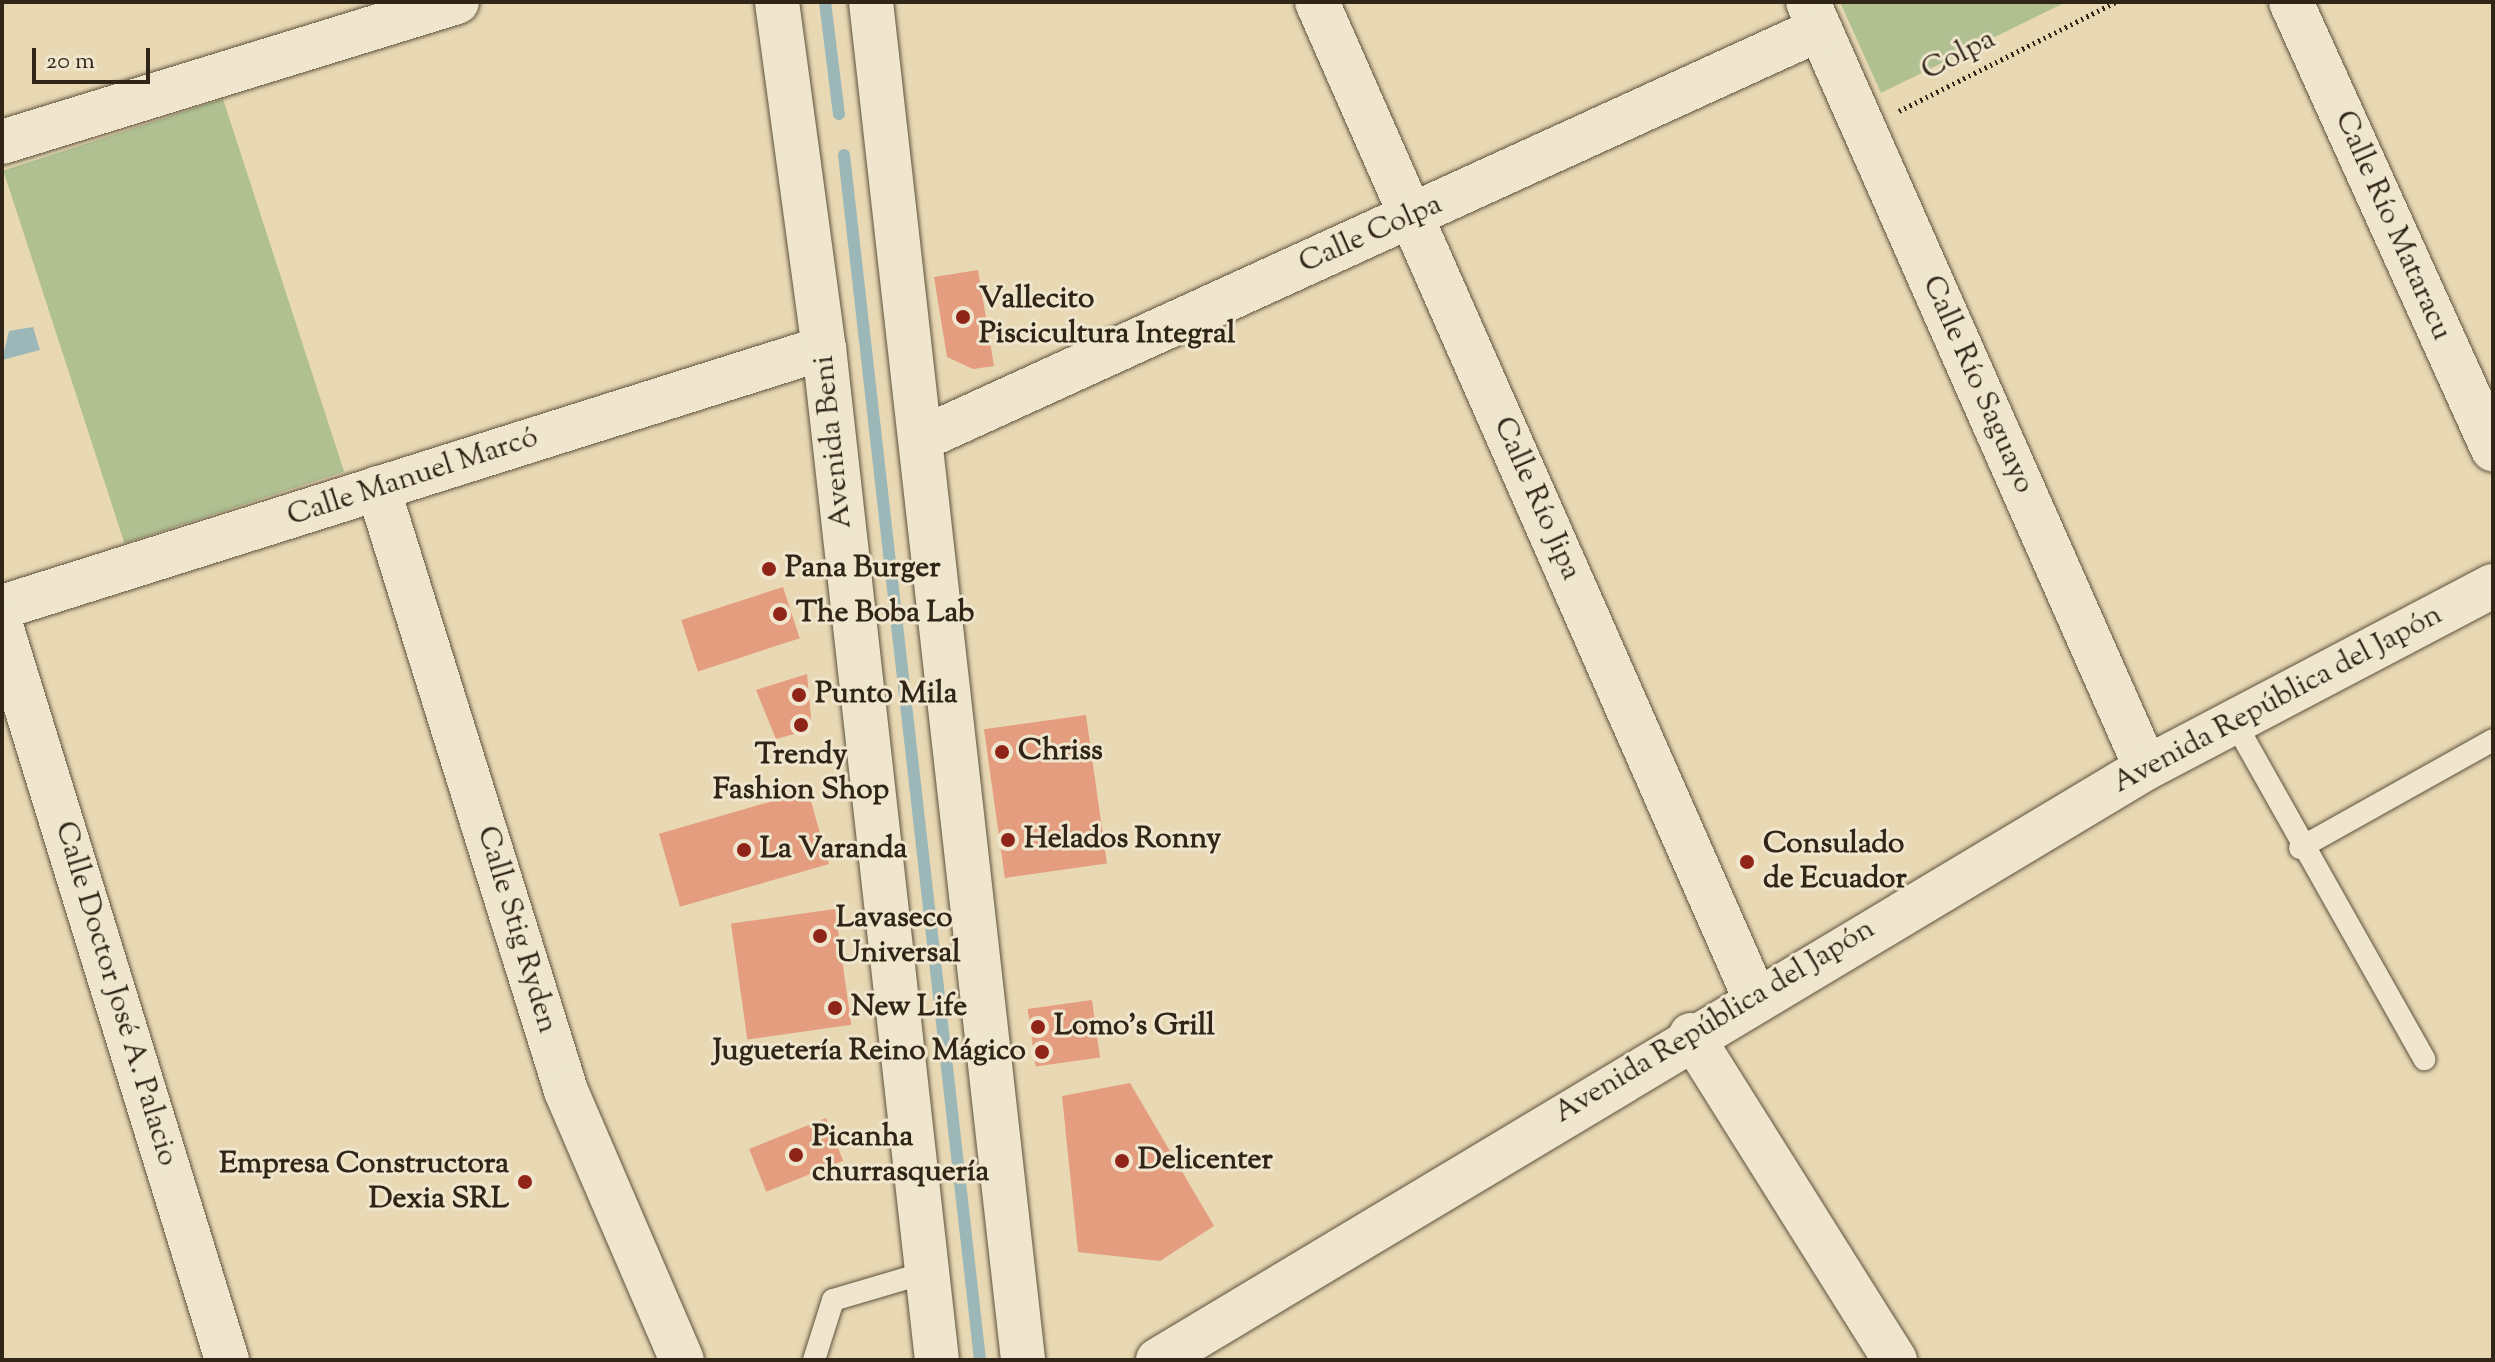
<!DOCTYPE html>
<meta charset="utf-8">
<style>
body{margin:0}
#map{position:relative;width:2495px;height:1362px;overflow:hidden;background:#e8d8b3;font-family:"Sorts Mill Goudy",serif}
div>[style]{position:absolute}
.green>*{inset:0;background:#b0c091;transform-origin:0 0}
.water>*{inset:0;background:#9cb7b8}
.stream>*{height:12px;margin:-6px;padding:0 6px;transform-origin:6px;border-radius:6px;background:#9cb7b8}
.building>*{inset:0;background:#e49d7f;transform-origin:0 0}
.path>*{height:5px;margin-top:-2.5px;transform-origin:0;background:repeating-linear-gradient(90deg,#302517 0 2px,transparent 0 6px)}
.roads{filter:drop-shadow(0 0 2px #5e523e) drop-shadow(0 0 2px #5e523e)}
.lane>*{height:22px;margin:-11px;padding:0 11px;transform-origin:11px;border-radius:11px;background:#f0e6ce}
.street>*{height:44px;margin:-22px;padding:0 22px;transform-origin:22px;border-radius:22px;background:#f0e6ce}
.secondary>*{height:44px;margin:-22px;padding:0 22px;transform-origin:22px;border-radius:22px;background:#f0e6ce}
.dots>*{width:22px;height:22px;translate:-50% -50%;box-sizing:border-box;border:4px solid #f0e6ce;border-radius:50%}
span{translate:-50% -50%;white-space:nowrap;text-align:center;line-height:1.15;-webkit-text-stroke:6px #f0e6ce;paint-order:stroke}
.street-label{font-size:30px;color:#302517}
.poi-label{font-size:30px;color:#302517;font-weight:700}
.left{translate:0 -50%;text-align:left}
.right{translate:-100% -50%;text-align:right}
.frame{position:absolute;inset:0;border:4px solid #302517;pointer-events:none}
.scale{position:absolute;left:32px;top:48px;width:118px;height:36px;box-sizing:border-box;border:4px solid #302517;border-top:0;padding-left:10px;font-size:24px;line-height:28px;white-space:nowrap;color:#302517;-webkit-text-stroke:6px #f0e6ce;paint-order:stroke}
</style>
<div id="map">
<div class="green">
<div style="clip-path:polygon(1840px 2px,2066px 2px,1881px 93px)"></div>
<div style="left:223px;top:99px;width:392px;height:231px;rotate:72deg"></div>
</div>
<div class="water">
<div style="clip-path:polygon(33px 327px,40px 350px,2px 360px,9px 331px)"></div>
</div>
<div class="stream">
<div style="left:825px;top:2px;width:113px;rotate:82.9deg"></div>
<div style="left:844px;top:155px;width:1213px;rotate:83.56deg"></div>
</div>
<div class="building">
<div style="clip-path:polygon(978px 270px,994px 366px,973px 369px,947px 357px,934px 277px)"></div>
<div style="left:783px;top:587px;width:54px;height:107px;rotate:72deg"></div>
<div style="clip-path:polygon(807px 674px,812px 729px,776px 739px,756px 690px)"></div>
<div style="left:1086px;top:715px;width:150px;height:103px;rotate:82deg"></div>
<div style="left:808px;top:791px;width:76px;height:155px;rotate:74deg"></div>
<div style="left:835px;top:909px;width:117px;height:105px;rotate:82deg"></div>
<div style="left:1092px;top:1000px;width:58px;height:65px;rotate:82deg"></div>
<div style="clip-path:polygon(1130px 1083px,1214px 1226px,1160px 1261px,1078px 1252px,1062px 1096px)"></div>
<div style="left:826px;top:1118px;width:46px;height:83px;rotate:68deg"></div>
</div>
<div class="path">
<div style="left:1899px;top:111px;width:243px;rotate:-26.7deg"></div>
</div>
<div class="roads">
<div class="lane">
<div style="left:2235px;top:723px;width:386px;rotate:60.6deg"></div>
<div style="left:2300px;top:848px;width:221px;rotate:-29.2deg"></div>
<div style="left:814px;top:1360px;width:63px;rotate:-72.4deg"></div>
<div style="left:833px;top:1300px;width:99px;rotate:-16.4deg"></div>
</div>
<div class="street">
<div style="left:1317px;top:2px;width:1086px;rotate:66.27deg"></div>
<div style="left:1808px;top:2px;width:837px;rotate:66.19deg"></div>
<div style="left:2291px;top:2px;width:491px;rotate:65.7deg"></div>
<div style="left:2px;top:142px;width:476px;rotate:-17.1deg"></div>
<div style="left:921px;top:439px;width:988px;rotate:-24.52deg"></div>
<div style="left:378px;top:488px;width:632px;rotate:72.68deg"></div>
<div style="left:566px;top:1091px;width:293px;rotate:66.7deg"></div>
<div style="left:2px;top:607px;width:862px;rotate:-17.49deg"></div>
<div style="left:2px;top:629px;width:765px;rotate:72.89deg"></div>
<div style="left:1691px;top:1035px;width:384px;rotate:57.9deg"></div>
</div>
<div class="secondary">
<div style="left:777px;top:2px;width:349px;rotate:82.3deg"></div>
<div style="left:824px;top:348px;width:1018px;rotate:83.63deg"></div>
<div style="left:871px;top:2px;width:1366px;rotate:83.61deg"></div>
<div style="left:1158px;top:1360px;width:1152px;rotate:-30.93deg"></div>
<div style="left:2146px;top:768px;width:392px;rotate:-27.7deg"></div>
</div>
</div>
<div class="dots">
<div style="left:963px;top:317px;background:#8f2418"></div>
<div style="left:769px;top:569px;background:#8f2418"></div>
<div style="left:780px;top:614px;background:#8f2418"></div>
<div style="left:799px;top:695px;background:#8f2418"></div>
<div style="left:801px;top:725px;background:#8f2418"></div>
<div style="left:1002px;top:752px;background:#8f2418"></div>
<div style="left:1008px;top:840px;background:#8f2418"></div>
<div style="left:744px;top:850px;background:#8f2418"></div>
<div style="left:1747px;top:862px;background:#8f2418"></div>
<div style="left:820px;top:936px;background:#8f2418"></div>
<div style="left:835px;top:1008px;background:#8f2418"></div>
<div style="left:1038px;top:1027px;background:#8f2418"></div>
<div style="left:1042px;top:1052px;background:#8f2418"></div>
<div style="left:796px;top:1155px;background:#8f2418"></div>
<div style="left:1122px;top:1161px;background:#8f2418"></div>
<div style="left:525px;top:1182px;background:#8f2418"></div>
</div>
<div class="street-label">
<span style="left:1959px;top:56px;rotate:-27deg">Colpa</span>
<span style="left:2392px;top:226px;rotate:66deg">Calle Río Mataracu</span>
<span style="left:1371px;top:235px;rotate:-24deg">Calle Colpa</span>
<span style="left:1977px;top:385px;rotate:66deg">Calle Río Saguayo</span>
<span style="left:834px;top:442px;rotate:-96deg">Avenida Beni</span>
<span style="left:413px;top:478px;rotate:-18deg">Calle Manuel Marcó</span>
<span style="left:1536px;top:499px;rotate:66deg">Calle Río Jipa</span>
<span style="left:2278px;top:700px;rotate:-28deg">Avenida República del Japón</span>
<span style="left:516px;top:930px;rotate:73deg">Calle Stig Ryden</span>
<span style="left:115px;top:994px;rotate:73deg">Calle Doctor José A. Palacio</span>
<span style="left:1715px;top:1022px;rotate:-31deg">Avenida República del Japón</span>
</div>
<div class="poi-label">
<span class="left" style="left:979px;top:317px">Vallecito<br>Piscicultura Integral</span>
<span class="left" style="left:785px;top:569px">Pana Burger</span>
<span class="left" style="left:796px;top:614px">The Boba Lab</span>
<span class="left" style="left:815px;top:695px">Punto Mila</span>
<span class="left" style="left:1018px;top:752px">Chriss</span>
<span style="left:801px;top:773px">Trendy<br>Fashion Shop</span>
<span class="left" style="left:1024px;top:840px">Helados Ronny</span>
<span class="left" style="left:1763px;top:862px">Consulado<br>de Ecuador</span>
<span class="left" style="left:760px;top:850px">La Varanda</span>
<span class="left" style="left:836px;top:936px">Lavaseco<br>Universal</span>
<span class="left" style="left:851px;top:1008px">New Life</span>
<span class="left" style="left:1054px;top:1027px">Lomo's Grill</span>
<span class="right" style="left:1026px;top:1052px">Juguetería Reino Mágico</span>
<span class="left" style="left:812px;top:1155px">Picanha<br>churrasquería</span>
<span class="left" style="left:1138px;top:1161px">Delicenter</span>
<span class="right" style="left:509px;top:1182px">Empresa Constructora<br>Dexia SRL</span>
</div>
<div class="frame"></div>
<div class="scale">20 m</div>
</div>
